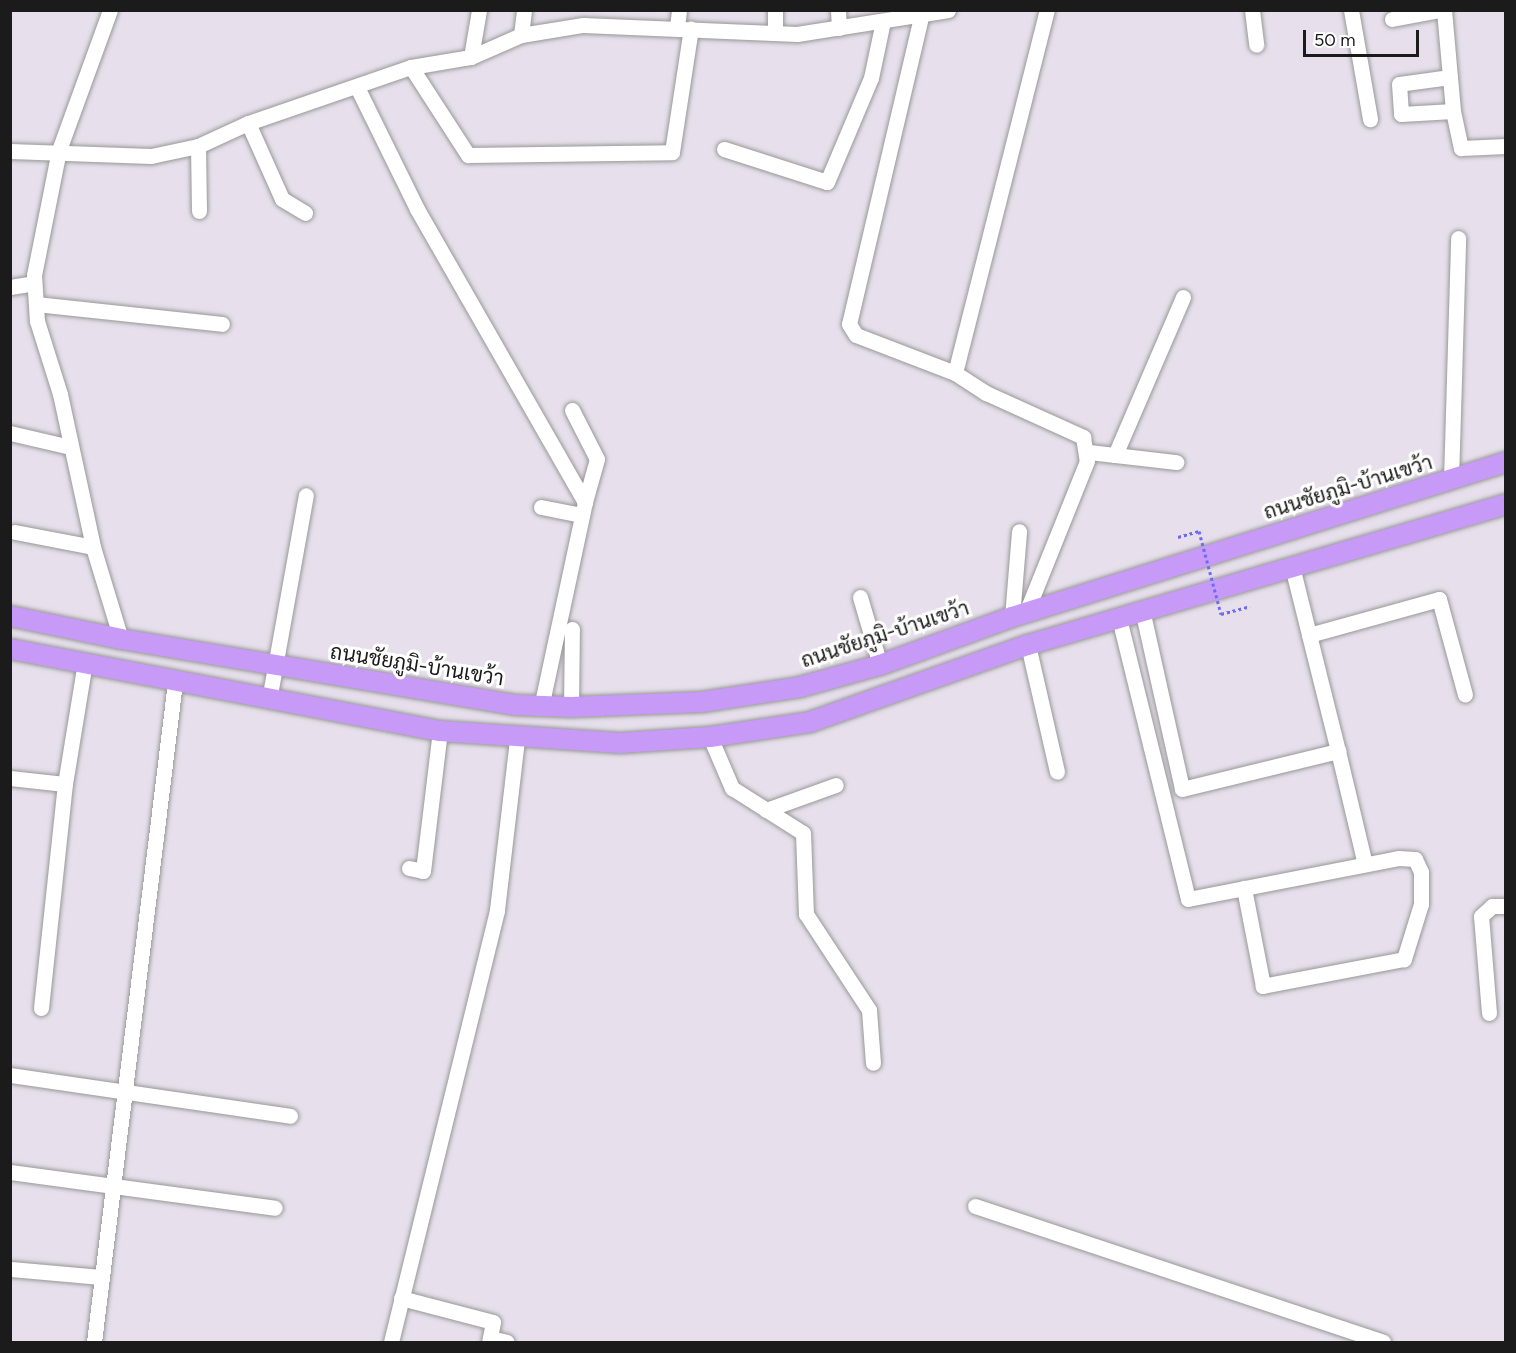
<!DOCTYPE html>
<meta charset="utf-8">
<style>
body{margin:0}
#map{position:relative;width:1516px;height:1353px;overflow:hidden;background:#e7e0ec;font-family:Figtree,Sarabun,sans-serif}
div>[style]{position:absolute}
.path>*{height:3px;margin-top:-1.5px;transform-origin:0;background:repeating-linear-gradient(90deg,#6d69f5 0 3px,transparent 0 6px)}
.roads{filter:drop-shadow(0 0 2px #989898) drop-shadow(0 0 2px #989898)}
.minor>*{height:15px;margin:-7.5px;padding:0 7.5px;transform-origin:7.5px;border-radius:7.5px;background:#fff}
.major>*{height:20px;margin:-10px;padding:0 10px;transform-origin:10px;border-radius:10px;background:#c89af8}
.path-bridge>*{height:3px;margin-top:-1.5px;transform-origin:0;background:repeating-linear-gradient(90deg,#6d69f5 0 3px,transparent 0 6px)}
span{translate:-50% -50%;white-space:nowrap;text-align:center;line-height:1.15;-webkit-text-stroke:6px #fff;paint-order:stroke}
.street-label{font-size:21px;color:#1b1b1b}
.frame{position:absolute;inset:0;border:12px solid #1b1b1b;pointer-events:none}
.scale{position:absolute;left:1303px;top:30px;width:116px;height:27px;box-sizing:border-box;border:3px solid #1b1b1b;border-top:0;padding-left:8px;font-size:18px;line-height:21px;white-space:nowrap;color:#1b1b1b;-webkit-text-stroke:4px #fff;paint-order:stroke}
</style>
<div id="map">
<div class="path">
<div style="left:1178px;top:537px;width:22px;rotate:-16deg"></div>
<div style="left:1221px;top:614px;width:30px;rotate:-15deg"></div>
</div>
<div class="roads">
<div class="minor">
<div style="left:110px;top:10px;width:149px;rotate:110deg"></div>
<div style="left:59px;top:150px;width:127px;rotate:101.3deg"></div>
<div style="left:34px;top:275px;width:46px;rotate:86.3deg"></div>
<div style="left:37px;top:321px;width:77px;rotate:72.5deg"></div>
<div style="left:60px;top:394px;width:157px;rotate:77.8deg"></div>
<div style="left:93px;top:547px;width:96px;rotate:73.1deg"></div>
<div style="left:838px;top:10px;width:18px;rotate:87deg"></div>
<div style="left:1252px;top:10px;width:35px;rotate:83deg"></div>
<div style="left:1351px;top:10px;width:111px;rotate:80.1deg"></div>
<div style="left:1444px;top:10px;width:101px;rotate:84.9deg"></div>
<div style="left:1453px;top:111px;width:38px;rotate:78deg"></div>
<div style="left:1461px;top:148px;width:45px;rotate:-2.5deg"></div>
<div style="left:921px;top:17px;width:315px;rotate:103.2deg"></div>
<div style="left:849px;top:324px;width:13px;rotate:58deg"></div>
<div style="left:856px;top:335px;width:106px;rotate:21deg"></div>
<div style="left:955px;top:373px;width:37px;rotate:33deg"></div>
<div style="left:986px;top:393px;width:107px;rotate:24.4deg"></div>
<div style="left:1083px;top:437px;width:24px;rotate:81deg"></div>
<div style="left:1087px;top:461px;width:164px;rotate:111.9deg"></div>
<div style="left:1392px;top:19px;width:49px;rotate:-10.6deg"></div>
<div style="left:677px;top:27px;width:17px;rotate:-83deg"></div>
<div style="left:775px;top:33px;width:23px;rotate:-90deg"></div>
<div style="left:521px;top:35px;width:25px;rotate:-83deg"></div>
<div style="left:471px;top:57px;width:48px;rotate:-80.3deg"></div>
<div style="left:411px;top:67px;width:105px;rotate:57.1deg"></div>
<div style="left:468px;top:155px;width:204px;rotate:-0.8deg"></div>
<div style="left:672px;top:152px;width:125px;rotate:-81.3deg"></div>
<div style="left:1450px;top:77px;width:51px;rotate:172.2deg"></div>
<div style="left:1399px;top:84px;width:30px;rotate:86deg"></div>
<div style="left:1401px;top:114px;width:52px;rotate:-3.3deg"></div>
<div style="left:357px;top:87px;width:136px;rotate:63.8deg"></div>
<div style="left:417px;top:209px;width:338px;rotate:60.2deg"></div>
<div style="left:585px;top:502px;width:210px;rotate:102.1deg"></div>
<div style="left:248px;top:123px;width:83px;rotate:65.9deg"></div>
<div style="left:282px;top:199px;width:27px;rotate:31deg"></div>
<div style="left:198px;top:146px;width:65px;rotate:89.1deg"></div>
<div style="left:724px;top:149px;width:108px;rotate:17.8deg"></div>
<div style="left:827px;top:182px;width:113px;rotate:-67.1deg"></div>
<div style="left:871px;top:78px;width:58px;rotate:-78.1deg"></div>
<div style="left:10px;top:151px;width:141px;rotate:2deg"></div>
<div style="left:151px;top:156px;width:48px;rotate:-12deg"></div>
<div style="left:198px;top:146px;width:55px;rotate:-24.7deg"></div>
<div style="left:248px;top:123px;width:172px;rotate:-19deg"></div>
<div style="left:411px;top:67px;width:61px;rotate:-9.5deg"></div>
<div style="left:471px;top:57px;width:55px;rotate:-23.7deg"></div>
<div style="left:521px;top:35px;width:63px;rotate:-9.2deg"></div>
<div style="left:583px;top:25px;width:214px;rotate:2.4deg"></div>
<div style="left:797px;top:34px;width:153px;rotate:-9deg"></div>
<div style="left:10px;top:287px;width:24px;rotate:-9deg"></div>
<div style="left:36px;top:304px;width:187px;rotate:6.1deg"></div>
<div style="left:955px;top:373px;width:374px;rotate:-75.8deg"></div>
<div style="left:572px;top:410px;width:55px;rotate:63deg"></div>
<div style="left:597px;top:459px;width:45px;rotate:105.6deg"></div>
<div style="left:10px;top:433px;width:62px;rotate:13.1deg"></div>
<div style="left:1089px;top:452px;width:88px;rotate:6.6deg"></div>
<div style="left:1115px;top:455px;width:172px;rotate:-66.7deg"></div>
<div style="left:1451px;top:480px;width:242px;rotate:-88.3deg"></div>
<div style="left:541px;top:507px;width:42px;rotate:11deg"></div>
<div style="left:15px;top:532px;width:79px;rotate:10.9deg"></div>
<div style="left:860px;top:597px;width:71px;rotate:73.6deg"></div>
<div style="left:1143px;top:614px;width:179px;rotate:77.4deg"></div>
<div style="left:1182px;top:789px;width:161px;rotate:-13.7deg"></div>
<div style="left:1338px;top:751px;width:190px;rotate:-104deg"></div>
<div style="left:1012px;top:617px;width:86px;rotate:-85.3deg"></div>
<div style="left:1119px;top:618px;width:289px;rotate:76.2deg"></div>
<div style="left:1188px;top:899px;width:214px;rotate:-11deg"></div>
<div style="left:1398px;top:858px;width:17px;rotate:3deg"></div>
<div style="left:1415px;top:859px;width:14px;rotate:65deg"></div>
<div style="left:1421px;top:872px;width:32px;rotate:90deg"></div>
<div style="left:1421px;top:904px;width:58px;rotate:107.2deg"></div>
<div style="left:1404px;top:959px;width:144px;rotate:169.2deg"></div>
<div style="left:1263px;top:986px;width:100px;rotate:-101deg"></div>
<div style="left:1309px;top:635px;width:135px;rotate:-15.5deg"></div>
<div style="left:1439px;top:599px;width:99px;rotate:74.8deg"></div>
<div style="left:1028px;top:645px;width:130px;rotate:77.1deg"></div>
<div style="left:269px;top:700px;width:208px;rotate:-79.8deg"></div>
<div style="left:571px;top:707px;width:78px;rotate:-89.3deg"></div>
<div style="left:710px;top:737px;width:56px;rotate:66.7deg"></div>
<div style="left:732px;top:788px;width:84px;rotate:32.4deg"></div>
<div style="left:803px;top:833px;width:81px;rotate:87.9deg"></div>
<div style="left:806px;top:914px;width:115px;rotate:56.7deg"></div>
<div style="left:869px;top:1010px;width:53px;rotate:85.7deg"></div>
<div style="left:1338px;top:751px;width:116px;rotate:76.6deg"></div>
<div style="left:10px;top:778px;width:55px;rotate:6.2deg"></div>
<div style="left:766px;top:810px;width:74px;rotate:-19.7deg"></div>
<div style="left:409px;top:868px;width:14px;rotate:12deg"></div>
<div style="left:423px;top:871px;width:141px;rotate:-83.1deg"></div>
<div style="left:41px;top:1008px;width:225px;rotate:-83.9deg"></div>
<div style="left:65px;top:784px;width:124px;rotate:-80.7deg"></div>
<div style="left:1489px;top:1013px;width:97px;rotate:-94.7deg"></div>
<div style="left:1481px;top:916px;width:15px;rotate:-42deg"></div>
<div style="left:1492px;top:906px;width:14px"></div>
<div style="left:10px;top:1075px;width:283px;rotate:8.3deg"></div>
<div style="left:10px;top:1172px;width:267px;rotate:7.7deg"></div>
<div style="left:975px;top:1206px;width:430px;rotate:18.4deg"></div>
<div style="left:10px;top:1269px;width:92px;rotate:5deg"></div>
<div style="left:401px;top:1298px;width:95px;rotate:14.6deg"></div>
<div style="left:493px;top:1322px;width:20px;rotate:101deg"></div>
<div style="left:490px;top:1338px;width:17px;rotate:13deg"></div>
<div style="left:94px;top:1342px;width:665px;rotate:-83deg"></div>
<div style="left:391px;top:1342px;width:445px;rotate:-76.2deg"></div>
<div style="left:497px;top:910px;width:172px;rotate:-83.3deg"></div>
</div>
<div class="major">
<div style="left:10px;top:616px;width:113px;rotate:11.7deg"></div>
<div style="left:121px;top:639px;width:400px;rotate:9.5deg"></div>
<div style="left:516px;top:705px;width:55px;rotate:2.1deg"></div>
<div style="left:571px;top:707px;width:131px;rotate:-2.2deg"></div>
<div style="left:702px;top:702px;width:99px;rotate:-8.7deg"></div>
<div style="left:800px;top:687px;width:83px;rotate:-15.4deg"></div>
<div style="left:880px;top:665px;width:140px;rotate:-20deg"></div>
<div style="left:1012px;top:617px;width:518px;rotate:-17.42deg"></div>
<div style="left:10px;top:649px;width:438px;rotate:10.8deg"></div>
<div style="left:440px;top:731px;width:180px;rotate:3.8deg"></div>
<div style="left:620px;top:743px;width:90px;rotate:-3.8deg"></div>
<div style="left:710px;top:737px;width:101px;rotate:-8.5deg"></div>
<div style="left:810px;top:722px;width:231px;rotate:-19.5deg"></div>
<div style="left:1028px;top:645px;width:498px;rotate:-16.4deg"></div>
</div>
</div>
<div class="path-bridge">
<div style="left:1199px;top:531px;width:86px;rotate:75.2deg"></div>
</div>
<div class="street-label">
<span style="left:1348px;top:487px;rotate:-17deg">ถนนชัยภูมิ-บ้านเขว้า</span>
<span style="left:885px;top:634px;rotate:-18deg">ถนนชัยภูมิ-บ้านเขว้า</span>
<span style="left:417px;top:665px;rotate:9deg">ถนนชัยภูมิ-บ้านเขว้า</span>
</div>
<div class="frame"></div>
<div class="scale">50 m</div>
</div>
